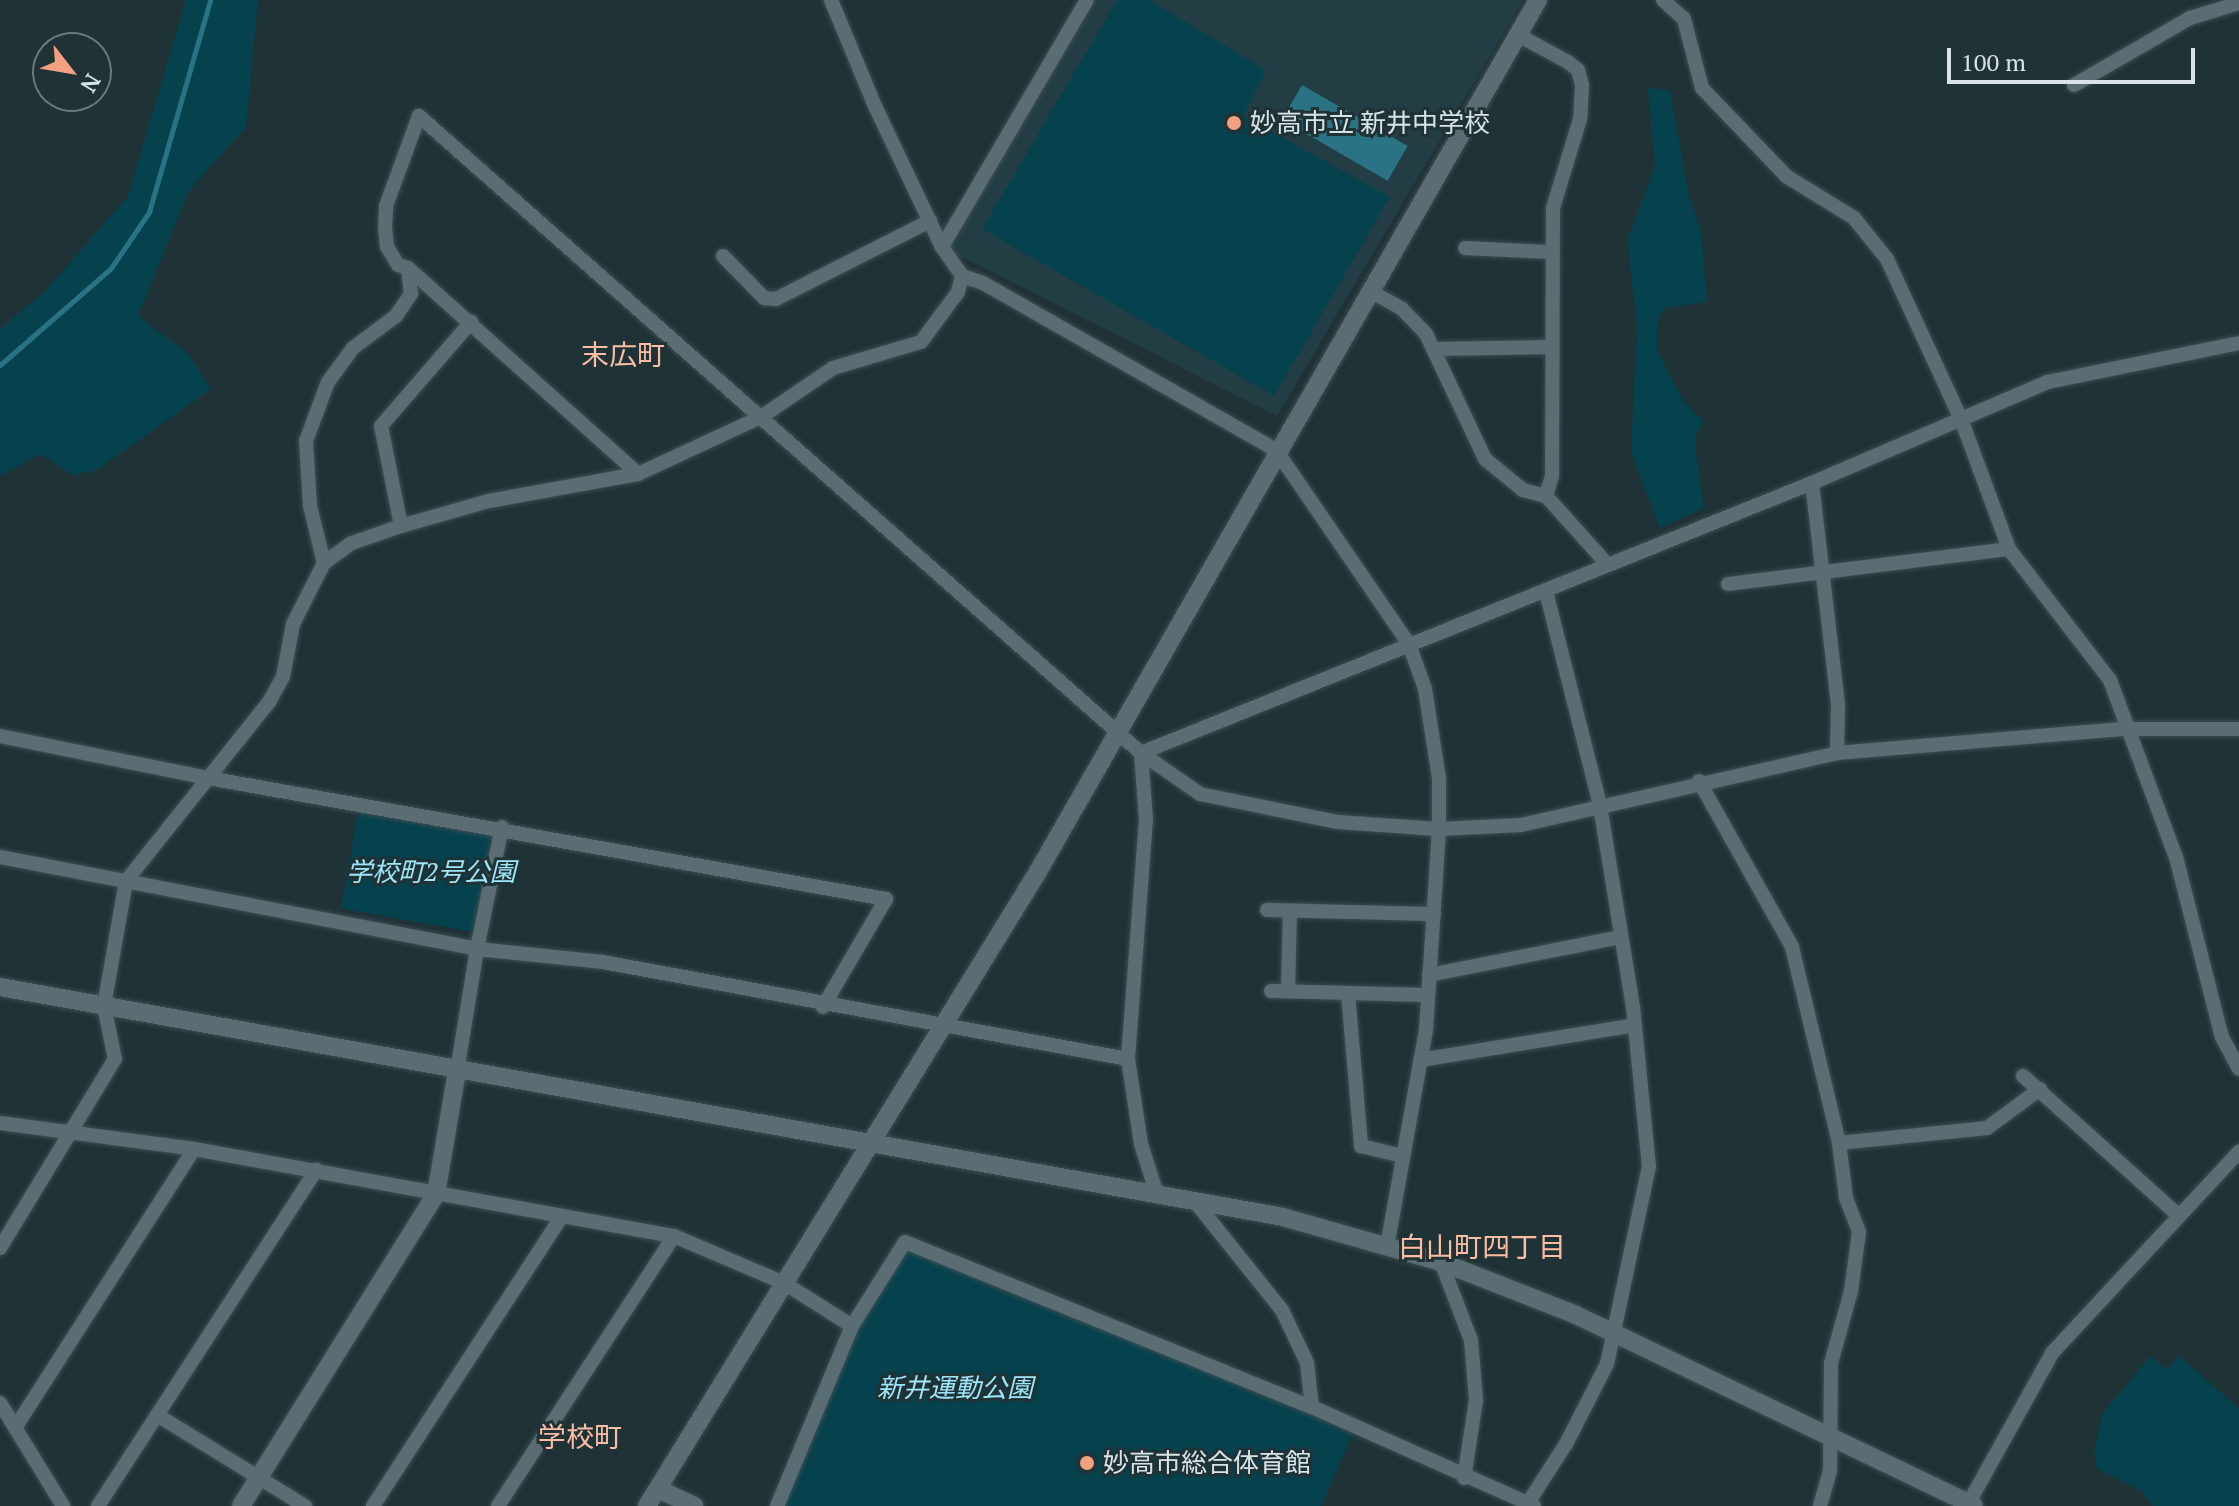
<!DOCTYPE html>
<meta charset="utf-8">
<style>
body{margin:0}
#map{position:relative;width:2239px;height:1506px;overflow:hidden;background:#1f3236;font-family:"PT Serif","Noto Sans JP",serif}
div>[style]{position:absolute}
.built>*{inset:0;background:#233d44}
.green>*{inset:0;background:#06424e;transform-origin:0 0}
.water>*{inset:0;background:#2a7384;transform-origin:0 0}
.stream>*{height:5px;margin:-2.5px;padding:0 2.5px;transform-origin:2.5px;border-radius:2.5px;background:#2a7384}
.roads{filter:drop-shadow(0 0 2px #3d4e52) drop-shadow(0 0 2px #3d4e52)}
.minor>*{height:14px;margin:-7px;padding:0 7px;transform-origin:7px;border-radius:7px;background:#596d73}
.tertiary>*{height:18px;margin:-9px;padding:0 9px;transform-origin:9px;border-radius:9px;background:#596d73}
.dots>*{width:22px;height:22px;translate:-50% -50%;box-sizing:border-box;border:4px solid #1f3236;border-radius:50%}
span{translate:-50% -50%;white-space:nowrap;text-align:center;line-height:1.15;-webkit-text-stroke:6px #1f3236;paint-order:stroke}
.poi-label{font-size:26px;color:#d7e3e6}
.left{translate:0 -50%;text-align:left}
.park-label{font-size:26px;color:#9ee5f7;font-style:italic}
.neighbourhood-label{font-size:28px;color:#fcbda4}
.north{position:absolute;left:32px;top:32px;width:80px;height:80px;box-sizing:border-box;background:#1f3236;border:2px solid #69797c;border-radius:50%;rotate:121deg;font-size:22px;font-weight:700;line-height:32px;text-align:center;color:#d7e3e6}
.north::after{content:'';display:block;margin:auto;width:28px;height:36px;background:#f2a07f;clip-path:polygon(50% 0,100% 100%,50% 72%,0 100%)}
.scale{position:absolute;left:1947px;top:48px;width:248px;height:36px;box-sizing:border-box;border:4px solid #d7e3e6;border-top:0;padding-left:10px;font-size:24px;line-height:28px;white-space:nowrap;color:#d7e3e6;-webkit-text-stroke:6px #1f3236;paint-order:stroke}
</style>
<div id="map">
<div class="built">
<div style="clip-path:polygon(1092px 0,1523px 0,1277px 416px,942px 247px)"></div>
</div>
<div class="green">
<div style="clip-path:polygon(186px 0,258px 0,246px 127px,189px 191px,138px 316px,189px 354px,211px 389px,97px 470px,72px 475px,41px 454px,0 476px,0 329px,47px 289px,128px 196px)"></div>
<div style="clip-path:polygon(1117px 0,1149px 0,1266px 70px,1243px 116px,1390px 197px,1274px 396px,982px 229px)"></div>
<div style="clip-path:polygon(1648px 88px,1670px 90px,1688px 192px,1701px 231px,1707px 302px,1664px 308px,1657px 325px,1657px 351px,1685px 403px,1704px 421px,1696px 434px,1696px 453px,1704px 508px,1660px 528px,1631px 452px,1637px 324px,1627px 242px,1655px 165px)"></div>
<div style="left:359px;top:806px;width:140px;height:104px;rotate:10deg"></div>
<div style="clip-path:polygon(905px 1242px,1356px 1427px,1321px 1506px,777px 1506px,852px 1326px)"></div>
<div style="clip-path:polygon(2150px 1356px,2167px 1369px,2180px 1356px,2239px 1409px,2239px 1506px,2153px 1506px,2143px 1492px,2097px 1469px,2094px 1456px,2101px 1416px)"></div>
</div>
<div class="water">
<div style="left:1302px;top:85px;width:122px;height:40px;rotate:30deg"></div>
</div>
<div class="stream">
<div style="left:0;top:365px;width:147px;rotate:-41.1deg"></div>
<div style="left:111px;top:268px;width:68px;rotate:-55.8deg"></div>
<div style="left:149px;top:212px;width:221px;rotate:-73.9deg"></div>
</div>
<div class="roads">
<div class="minor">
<div style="left:831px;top:0;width:113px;rotate:67.5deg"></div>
<div style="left:874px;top:104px;width:158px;rotate:64.6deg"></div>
<div style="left:942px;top:247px;width:35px;rotate:55deg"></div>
<div style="left:962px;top:276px;width:22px;rotate:18deg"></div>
<div style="left:983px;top:283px;width:337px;rotate:29.7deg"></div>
<div style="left:1276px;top:450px;width:235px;rotate:55.6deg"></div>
<div style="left:1409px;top:644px;width:48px;rotate:70.4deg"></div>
<div style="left:1425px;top:689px;width:90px;rotate:81.1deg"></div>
<div style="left:1439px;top:778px;width:51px;rotate:90deg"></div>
<div style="left:1439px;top:829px;width:201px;rotate:93.7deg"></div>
<div style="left:1426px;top:1030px;width:219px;rotate:100.2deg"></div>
<div style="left:1663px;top:0;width:28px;rotate:42deg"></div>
<div style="left:1684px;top:19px;width:71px;rotate:75.4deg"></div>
<div style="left:1702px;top:88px;width:122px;rotate:46.3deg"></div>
<div style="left:1786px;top:176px;width:80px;rotate:31.7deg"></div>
<div style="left:1854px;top:218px;width:53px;rotate:51.2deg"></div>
<div style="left:1887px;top:259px;width:176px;rotate:65.2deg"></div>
<div style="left:1961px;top:419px;width:139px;rotate:69.7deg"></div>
<div style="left:2009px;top:549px;width:165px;rotate:52.4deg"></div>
<div style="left:2110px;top:680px;width:189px;rotate:69.6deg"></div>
<div style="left:2176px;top:857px;width:186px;rotate:75.7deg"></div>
<div style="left:2222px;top:1037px;width:36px;rotate:62deg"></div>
<div style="left:1518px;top:35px;width:57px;rotate:28.4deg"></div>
<div style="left:1568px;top:62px;width:13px;rotate:39deg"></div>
<div style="left:1578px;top:70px;width:16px;rotate:75deg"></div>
<div style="left:1582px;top:85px;width:34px;rotate:93deg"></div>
<div style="left:1580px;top:119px;width:93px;rotate:106.9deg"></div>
<div style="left:1553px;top:208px;width:268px;rotate:90.2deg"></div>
<div style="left:1552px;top:476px;width:21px;rotate:107deg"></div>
<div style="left:2074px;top:85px;width:134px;rotate:-30deg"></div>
<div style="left:2190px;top:18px;width:51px;rotate:-17deg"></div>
<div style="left:942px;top:247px;width:286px;rotate:-59.6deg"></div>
<div style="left:1465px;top:248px;width:86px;rotate:2.7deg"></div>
<div style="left:723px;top:256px;width:59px;rotate:45.7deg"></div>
<div style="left:764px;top:298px;width:12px;rotate:5deg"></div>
<div style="left:776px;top:299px;width:173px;rotate:-26.9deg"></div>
<div style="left:408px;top:268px;width:309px;rotate:41.8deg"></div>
<div style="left:1370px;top:291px;width:37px;rotate:29deg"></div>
<div style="left:1402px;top:309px;width:35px;rotate:46deg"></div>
<div style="left:1426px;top:334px;width:138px;rotate:64.7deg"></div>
<div style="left:1485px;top:459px;width:49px;rotate:39.2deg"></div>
<div style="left:1523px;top:490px;width:24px;rotate:15deg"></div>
<div style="left:1546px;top:496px;width:91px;rotate:48.1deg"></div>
<div style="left:1435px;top:349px;width:117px;rotate:-1deg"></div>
<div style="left:1812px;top:483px;width:224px;rotate:83.3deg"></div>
<div style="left:1838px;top:705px;width:48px;rotate:91.2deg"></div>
<div style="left:401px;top:526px;width:102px;rotate:-101.3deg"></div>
<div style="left:381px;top:426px;width:138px;rotate:-49.1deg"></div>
<div style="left:324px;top:563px;width:59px;rotate:-103.8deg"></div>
<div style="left:310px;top:506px;width:65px;rotate:-93.5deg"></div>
<div style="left:306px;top:441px;width:63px;rotate:-69.6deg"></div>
<div style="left:328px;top:382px;width:42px;rotate:-53.7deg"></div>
<div style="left:353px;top:348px;width:54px;rotate:-36.7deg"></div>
<div style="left:396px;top:316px;width:27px;rotate:-56deg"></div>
<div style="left:411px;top:294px;width:26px;rotate:-97deg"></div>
<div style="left:408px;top:268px;width:10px;rotate:-163deg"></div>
<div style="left:398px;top:265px;width:21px;rotate:-121deg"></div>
<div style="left:387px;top:247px;width:19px;rotate:-96deg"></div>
<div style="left:385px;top:228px;width:22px;rotate:-87deg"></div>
<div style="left:386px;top:206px;width:96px;rotate:-69.9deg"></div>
<div style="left:419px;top:116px;width:963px;rotate:41.42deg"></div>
<div style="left:1141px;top:753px;width:72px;rotate:34.8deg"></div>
<div style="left:1200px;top:794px;width:141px;rotate:11.5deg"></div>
<div style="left:1338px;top:822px;width:101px;rotate:4deg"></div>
<div style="left:1439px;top:829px;width:82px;rotate:-2.8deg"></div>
<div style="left:1521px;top:825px;width:324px;rotate:-12.8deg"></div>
<div style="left:1837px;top:753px;width:289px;rotate:-4.8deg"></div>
<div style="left:2125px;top:729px;width:114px"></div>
<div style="left:1728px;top:584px;width:283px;rotate:-7.1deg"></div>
<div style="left:0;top:736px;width:212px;rotate:11.4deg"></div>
<div style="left:208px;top:778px;width:689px;rotate:10.12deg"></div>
<div style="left:886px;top:899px;width:125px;rotate:120.3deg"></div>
<div style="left:1141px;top:753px;width:723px;rotate:-21.92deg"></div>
<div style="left:1812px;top:483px;width:257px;rotate:-23.2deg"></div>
<div style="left:2048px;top:382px;width:195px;rotate:-11.5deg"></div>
<div style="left:1141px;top:753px;width:66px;rotate:85.7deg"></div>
<div style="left:1146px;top:819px;width:241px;rotate:94.3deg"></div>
<div style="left:1128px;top:1059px;width:86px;rotate:81.3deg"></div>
<div style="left:1141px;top:1144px;width:52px;rotate:72.3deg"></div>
<div style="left:1699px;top:781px;width:190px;rotate:60.7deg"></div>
<div style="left:1792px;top:947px;width:202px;rotate:76.5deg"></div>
<div style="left:1839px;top:1143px;width:55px;rotate:82.7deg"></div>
<div style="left:1846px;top:1198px;width:36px;rotate:69deg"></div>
<div style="left:1859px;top:1232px;width:60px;rotate:97.7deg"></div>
<div style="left:1851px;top:1291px;width:75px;rotate:105.5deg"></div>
<div style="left:1831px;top:1363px;width:108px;rotate:90.5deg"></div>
<div style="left:1830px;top:1471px;width:36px;rotate:106deg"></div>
<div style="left:502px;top:827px;width:125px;rotate:101.6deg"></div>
<div style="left:477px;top:949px;width:127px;rotate:5.9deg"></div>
<div style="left:603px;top:962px;width:534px;rotate:10.47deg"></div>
<div style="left:0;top:857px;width:486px;rotate:10.9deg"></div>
<div style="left:477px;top:949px;width:124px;rotate:99.3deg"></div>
<div style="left:1267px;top:910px;width:167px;rotate:1.4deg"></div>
<div style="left:1429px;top:975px;width:196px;rotate:-11.2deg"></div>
<div style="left:1271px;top:991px;width:157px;rotate:1.5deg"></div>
<div style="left:1288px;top:991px;width:80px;rotate:-88.6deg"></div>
<div style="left:1348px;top:993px;width:154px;rotate:85.1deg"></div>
<div style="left:1361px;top:1146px;width:43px;rotate:13.4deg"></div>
<div style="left:1420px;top:1060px;width:218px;rotate:-9.2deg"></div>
<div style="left:2023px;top:1076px;width:208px;rotate:41.9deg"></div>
<div style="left:0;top:1123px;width:196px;rotate:7.6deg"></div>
<div style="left:194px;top:1149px;width:488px;rotate:10.3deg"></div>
<div style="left:674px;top:1236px;width:120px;rotate:23.1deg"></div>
<div style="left:784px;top:1283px;width:80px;rotate:32.3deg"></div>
<div style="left:852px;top:1326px;width:195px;rotate:112.6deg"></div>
<div style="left:1839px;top:1143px;width:149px;rotate:-5.8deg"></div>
<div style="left:1987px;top:1128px;width:66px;rotate:-36.3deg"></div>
<div style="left:1197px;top:1204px;width:136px;rotate:51.3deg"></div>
<div style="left:1282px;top:1310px;width:59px;rotate:64.7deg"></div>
<div style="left:1307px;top:1363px;width:44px;rotate:83.5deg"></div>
<div style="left:0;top:1248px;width:221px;rotate:-58.7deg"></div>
<div style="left:115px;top:1059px;width:54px;rotate:-101.7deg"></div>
<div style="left:104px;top:1006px;width:127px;rotate:-80deg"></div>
<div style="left:126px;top:881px;width:229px;rotate:-51.4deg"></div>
<div style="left:269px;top:702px;width:29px;rotate:-61deg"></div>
<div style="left:283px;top:677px;width:54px;rotate:-79.3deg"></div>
<div style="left:293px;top:624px;width:68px;rotate:-63.1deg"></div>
<div style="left:324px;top:563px;width:34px;rotate:-36deg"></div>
<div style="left:352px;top:543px;width:52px;rotate:-19.1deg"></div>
<div style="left:401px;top:526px;width:91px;rotate:-15.9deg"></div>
<div style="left:489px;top:501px;width:151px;rotate:-10.3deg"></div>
<div style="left:638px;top:474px;width:136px;rotate:-24.9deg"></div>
<div style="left:761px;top:417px;width:87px;rotate:-34.2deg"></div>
<div style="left:833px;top:368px;width:92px;rotate:-16.5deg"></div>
<div style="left:921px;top:342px;width:62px;rotate:-53.5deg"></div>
<div style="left:958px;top:292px;width:16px;rotate:-76deg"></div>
<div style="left:1441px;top:1262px;width:84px;rotate:69deg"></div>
<div style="left:1471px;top:1340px;width:60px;rotate:85.2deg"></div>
<div style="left:1476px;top:1400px;width:79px;rotate:98.7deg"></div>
<div style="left:852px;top:1326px;width:99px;rotate:-57.8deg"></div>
<div style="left:905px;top:1242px;width:439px;rotate:22.1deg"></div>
<div style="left:1312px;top:1407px;width:243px;rotate:24deg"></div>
<div style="left:0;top:1403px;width:121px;rotate:58.5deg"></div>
<div style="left:157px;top:1415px;width:174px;rotate:31.6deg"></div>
<div style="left:15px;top:1428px;width:331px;rotate:-57.3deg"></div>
<div style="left:98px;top:1506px;width:401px;rotate:-57deg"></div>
<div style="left:373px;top:1506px;width:346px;rotate:-56.9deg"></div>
<div style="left:498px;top:1506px;width:322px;rotate:-56.9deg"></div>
<div style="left:1526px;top:1506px;width:74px;rotate:-57.2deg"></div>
<div style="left:1566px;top:1444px;width:90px;rotate:-62.9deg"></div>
<div style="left:1607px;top:1364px;width:201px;rotate:-78deg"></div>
<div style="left:1649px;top:1167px;width:161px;rotate:-95.7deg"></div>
<div style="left:1633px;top:1007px;width:205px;rotate:-99.3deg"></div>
<div style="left:1600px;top:805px;width:221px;rotate:-104.2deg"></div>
<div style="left:1967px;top:1506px;width:175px;rotate:-60.9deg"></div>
<div style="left:2052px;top:1353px;width:275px;rotate:-47.1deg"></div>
</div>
<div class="tertiary">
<div style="left:0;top:987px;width:1303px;rotate:10.16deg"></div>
<div style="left:1283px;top:1217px;width:164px;rotate:15.9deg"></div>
<div style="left:1441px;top:1262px;width:145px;rotate:21.4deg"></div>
<div style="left:1576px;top:1315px;width:441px;rotate:25.6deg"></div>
<div style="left:658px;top:1489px;width:40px;rotate:25deg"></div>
<div style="left:241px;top:1506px;width:368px;rotate:-58deg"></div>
<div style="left:436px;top:1194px;width:125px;rotate:-80.3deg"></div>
<div style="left:647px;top:1506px;width:741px;rotate:-58.35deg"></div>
<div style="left:1036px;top:875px;width:1009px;rotate:-60.16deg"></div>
</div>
</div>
<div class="dots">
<div style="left:1234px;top:123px;background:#f2a07f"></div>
<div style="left:1087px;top:1463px;background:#f2a07f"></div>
</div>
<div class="poi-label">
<span class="left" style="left:1250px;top:123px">妙高市立 新井中学校</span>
<span class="left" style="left:1103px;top:1463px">妙高市総合体育館</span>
</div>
<div class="park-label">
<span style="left:431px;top:872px">学校町2号公園</span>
<span style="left:955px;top:1388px">新井運動公園</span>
</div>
<div class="neighbourhood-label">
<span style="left:623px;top:355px">末広町</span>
<span style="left:1482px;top:1247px">白山町四丁目</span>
<span style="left:580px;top:1437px">学校町</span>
</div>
<div class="north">N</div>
<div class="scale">100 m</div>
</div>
